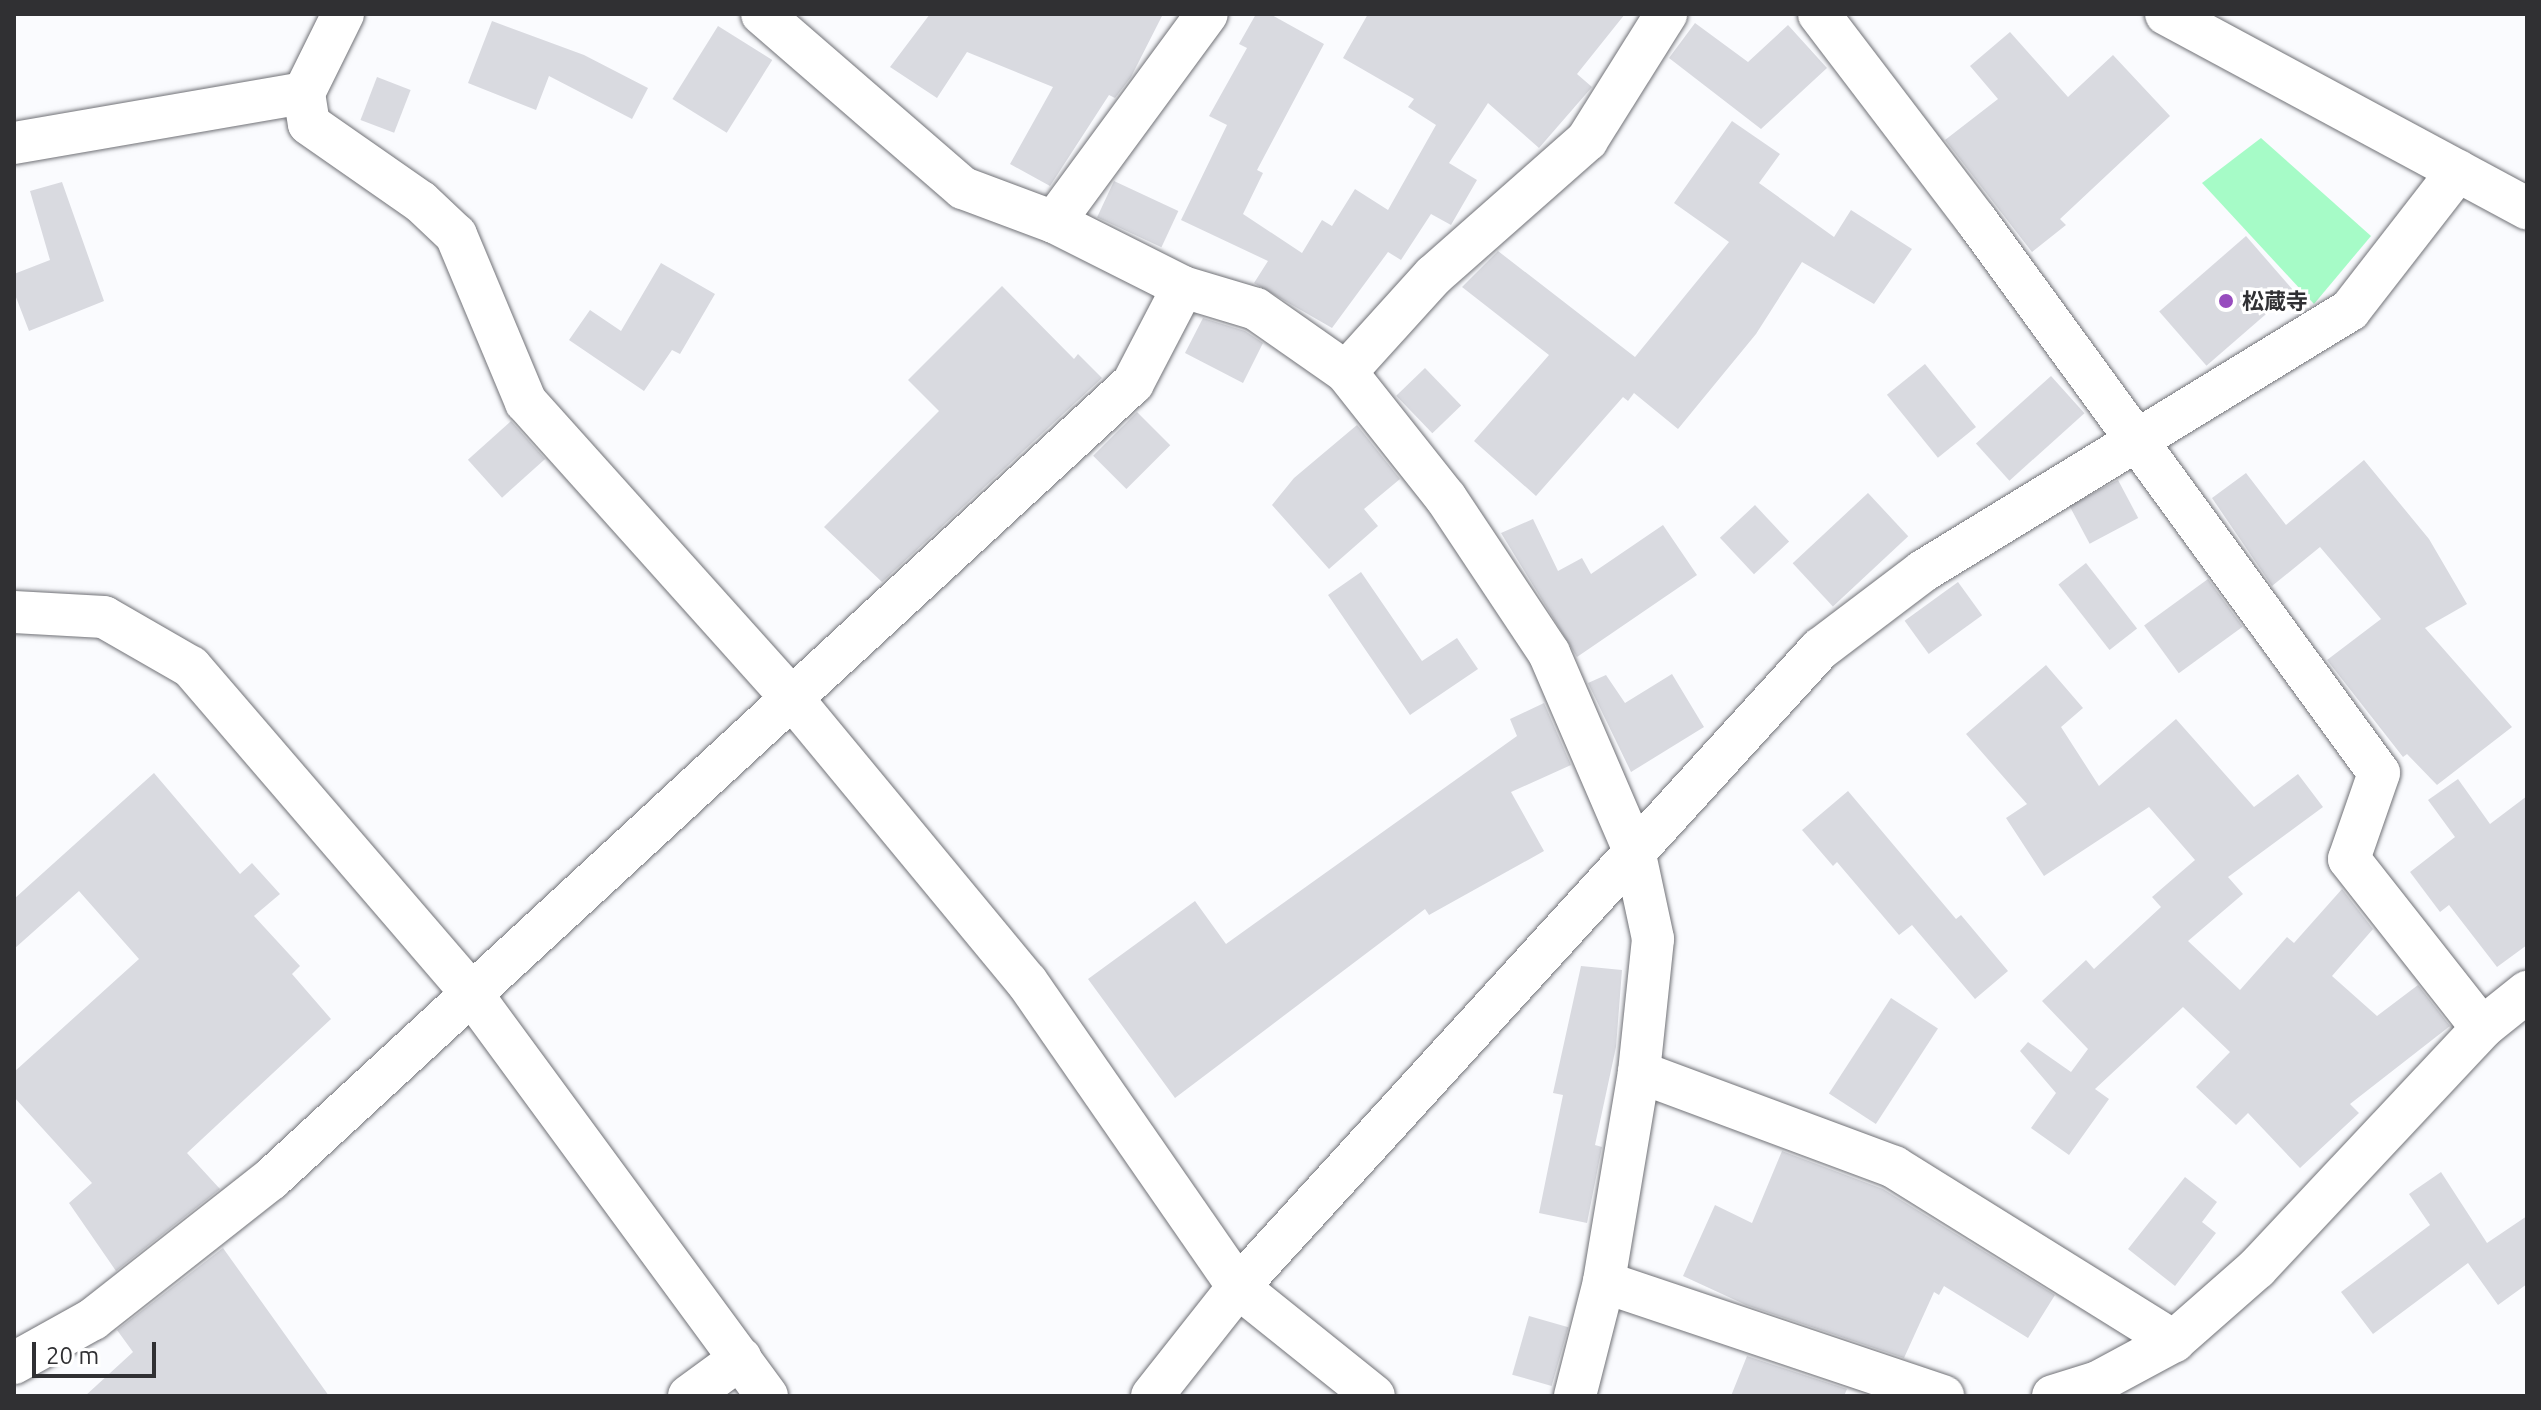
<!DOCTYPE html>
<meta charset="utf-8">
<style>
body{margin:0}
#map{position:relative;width:2541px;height:1410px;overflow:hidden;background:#fafbfe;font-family:Ubuntu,"Noto Sans JP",sans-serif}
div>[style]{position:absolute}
.green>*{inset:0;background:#a6fbc7}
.building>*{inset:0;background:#d9dae0;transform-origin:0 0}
.roads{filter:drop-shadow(0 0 2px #717277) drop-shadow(0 0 2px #717277)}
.minor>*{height:42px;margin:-21px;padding:0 21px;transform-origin:21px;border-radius:21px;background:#fff}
.dots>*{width:22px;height:22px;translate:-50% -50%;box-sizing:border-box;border:4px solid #fff;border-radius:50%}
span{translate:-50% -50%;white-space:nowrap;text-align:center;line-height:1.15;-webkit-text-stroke:6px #fff;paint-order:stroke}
.poi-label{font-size:22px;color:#303033;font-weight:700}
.left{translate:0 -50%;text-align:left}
.frame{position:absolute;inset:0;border:16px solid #303033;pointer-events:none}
.scale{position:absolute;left:32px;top:1342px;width:124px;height:36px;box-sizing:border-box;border:4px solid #303033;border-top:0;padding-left:10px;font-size:24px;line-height:28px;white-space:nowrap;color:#303033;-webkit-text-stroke:6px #fff;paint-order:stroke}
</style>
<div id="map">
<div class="green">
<div style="clip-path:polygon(2261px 138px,2371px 236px,2314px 304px,2202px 183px)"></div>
</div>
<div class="building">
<div style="clip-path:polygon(930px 14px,1163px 14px,1131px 77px,1115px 98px,1109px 95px,1050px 186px,1010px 164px,1053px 87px,967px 52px,937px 98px,890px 67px)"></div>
<div style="clip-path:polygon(1256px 14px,1270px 14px,1324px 44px,1257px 170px,1263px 173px,1243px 214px,1302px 253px,1322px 220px,1332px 226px,1355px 189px,1388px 210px,1436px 125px,1408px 107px,1414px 99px,1343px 58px,1368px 14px,1625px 14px,1577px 74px,1592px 87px,1539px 148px,1488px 103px,1449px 163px,1477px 180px,1451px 225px,1431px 214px,1401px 260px,1388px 252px,1332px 328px,1254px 283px,1268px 261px,1181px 220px,1227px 125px,1209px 116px,1247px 48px,1239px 44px)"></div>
<div style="clip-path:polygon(492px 21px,584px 55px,648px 88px,632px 119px,549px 76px,536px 110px,468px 83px)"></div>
<div style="clip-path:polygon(1695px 23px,1748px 62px,1788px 25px,1827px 68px,1761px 129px,1669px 58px)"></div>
<div style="left:718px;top:26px;width:64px;height:86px;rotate:32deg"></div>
<div style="clip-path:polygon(2010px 32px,2068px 97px,2113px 55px,2170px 116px,2060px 219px,2066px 225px,2032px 252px,1945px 140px,1998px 99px,1970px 66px)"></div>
<div style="left:377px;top:77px;width:36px;height:46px;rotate:21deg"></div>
<div style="clip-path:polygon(1732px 121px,1780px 154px,1759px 183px,1834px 237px,1851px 210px,1912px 249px,1874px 304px,1802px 262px,1756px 334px,1678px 429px,1634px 393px,1628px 401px,1623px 397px,1536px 496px,1474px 441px,1549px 355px,1462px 287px,1498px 251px,1635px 357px,1729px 242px,1674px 203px)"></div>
<div style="left:1114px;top:181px;width:71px;height:40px;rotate:25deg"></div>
<div style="clip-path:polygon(62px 182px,104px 301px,29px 331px,14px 292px,14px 274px,50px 260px,30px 191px)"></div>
<div style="left:2246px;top:236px;width:72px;height:115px;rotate:49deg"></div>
<div style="clip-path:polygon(661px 263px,715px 294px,680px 354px,672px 350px,644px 391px,569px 340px,590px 310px,621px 331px)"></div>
<div style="clip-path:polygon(1002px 286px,1074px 359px,1078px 354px,1102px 378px,882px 582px,824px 527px,939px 411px,908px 380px)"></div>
<div style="clip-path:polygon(1203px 318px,1245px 331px,1263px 343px,1243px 383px,1185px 353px)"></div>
<div style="left:1925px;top:364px;width:81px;height:49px;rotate:51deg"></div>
<div style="left:1425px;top:368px;width:52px;height:40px;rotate:46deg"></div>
<div style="left:2051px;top:376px;width:50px;height:101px;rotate:48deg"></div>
<div style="left:1137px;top:412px;width:47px;height:62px;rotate:45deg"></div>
<div style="left:511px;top:421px;width:51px;height:58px;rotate:48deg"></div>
<div style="clip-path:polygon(1357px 425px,1400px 479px,1364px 509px,1378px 526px,1329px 569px,1272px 505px,1294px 478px)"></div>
<div style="clip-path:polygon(2364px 460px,2429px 539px,2467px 604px,2425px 628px,2512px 727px,2437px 785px,2407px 754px,2403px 757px,2327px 660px,2381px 619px,2320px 547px,2272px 586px,2212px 498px,2246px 473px,2286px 525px)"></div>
<div style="left:2118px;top:480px;width:43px;height:55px;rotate:62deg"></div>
<div style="left:1868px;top:493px;width:59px;height:103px;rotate:47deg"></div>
<div style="left:1755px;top:505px;width:50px;height:48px;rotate:47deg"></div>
<div style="clip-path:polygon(1533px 519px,1558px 571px,1582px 558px,1591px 574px,1663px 525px,1697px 575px,1577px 657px,1501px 533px)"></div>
<div style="left:2086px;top:563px;width:83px;height:35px;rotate:52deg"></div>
<div style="clip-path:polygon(1361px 572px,1422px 661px,1457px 638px,1478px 669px,1410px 715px,1328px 595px)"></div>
<div style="left:2208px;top:579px;width:59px;height:79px;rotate:54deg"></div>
<div style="left:1958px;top:582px;width:41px;height:66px;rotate:54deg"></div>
<div style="clip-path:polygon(2046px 665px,2083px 708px,2061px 727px,2099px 786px,2176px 719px,2254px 807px,2298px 774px,2323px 807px,2228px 877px,2243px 894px,2188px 941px,2240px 990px,2287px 937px,2294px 943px,2342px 889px,2373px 929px,2332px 976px,2377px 1016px,2418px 985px,2450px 1026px,2350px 1104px,2359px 1113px,2300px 1168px,2248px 1113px,2236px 1125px,2196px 1087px,2230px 1052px,2183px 1007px,2095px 1089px,2109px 1099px,2069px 1155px,2031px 1128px,2056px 1093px,2020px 1051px,2028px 1042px,2071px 1072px,2088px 1049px,2042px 1001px,2086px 960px,2094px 969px,2161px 907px,2152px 897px,2195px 860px,2149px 807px,2044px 876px,2006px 818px,2027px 804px,1966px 734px)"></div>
<div style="clip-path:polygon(1672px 674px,1704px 727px,1631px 772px,1588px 683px,1606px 675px,1625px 703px)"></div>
<div style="clip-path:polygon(1544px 703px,1571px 765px,1511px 792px,1544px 851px,1429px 915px,1425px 909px,1175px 1098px,1088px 979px,1195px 901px,1226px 944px,1517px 736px,1510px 719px)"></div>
<div style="clip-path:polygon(154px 773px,240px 874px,252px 863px,280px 894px,254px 916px,300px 966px,292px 974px,331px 1019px,187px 1153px,220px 1189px,116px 1271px,69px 1203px,92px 1183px,14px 1097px,14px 1072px,139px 959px,79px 891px,14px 949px,14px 899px)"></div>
<div style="clip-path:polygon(2458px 779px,2490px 824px,2527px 796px,2527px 945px,2497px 967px,2449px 905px,2440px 912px,2410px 872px,2455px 837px,2428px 800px)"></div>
<div style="clip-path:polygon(1848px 791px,1956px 919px,1961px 915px,2008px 971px,1975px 999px,1912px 925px,1899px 935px,1837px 862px,1833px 866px,1802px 830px)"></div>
<div style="clip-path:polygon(1581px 966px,1622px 970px,1616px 1047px,1595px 1145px,1602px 1147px,1587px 1223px,1539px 1213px,1563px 1095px,1553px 1093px)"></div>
<div style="left:1891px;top:998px;width:56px;height:114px;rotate:33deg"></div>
<div style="clip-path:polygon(1782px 1151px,1883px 1189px,2055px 1295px,2028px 1338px,1944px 1286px,1939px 1295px,1934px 1292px,1904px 1358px,1746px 1305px,1683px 1276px,1715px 1205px,1752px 1223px)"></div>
<div style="clip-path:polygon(2441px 1172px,2487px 1243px,2527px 1216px,2527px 1284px,2498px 1305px,2468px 1263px,2373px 1334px,2341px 1292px,2430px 1225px,2409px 1194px)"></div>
<div style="clip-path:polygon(2185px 1177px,2217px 1202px,2202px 1222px,2216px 1233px,2175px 1286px,2128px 1249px)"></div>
<div style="clip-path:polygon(223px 1248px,329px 1396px,85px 1396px,133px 1352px,117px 1330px)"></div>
<div style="left:1529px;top:1316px;width:41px;height:61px;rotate:16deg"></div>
<div style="clip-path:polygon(1747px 1356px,1847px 1389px,1844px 1396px,1731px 1396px)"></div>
</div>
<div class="roads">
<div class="minor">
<div style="left:343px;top:14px;width:88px;rotate:116.3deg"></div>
<div style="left:304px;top:93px;width:31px;rotate:81deg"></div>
<div style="left:309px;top:124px;width:136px;rotate:34.9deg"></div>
<div style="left:421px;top:202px;width:48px;rotate:43.3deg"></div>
<div style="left:456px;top:235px;width:181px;rotate:67.3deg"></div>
<div style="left:526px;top:402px;width:397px;rotate:48.1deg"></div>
<div style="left:791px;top:697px;width:370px;rotate:50.4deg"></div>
<div style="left:1027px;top:982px;width:371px;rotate:55.3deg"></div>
<div style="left:1238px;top:1287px;width:174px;rotate:38.7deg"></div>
<div style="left:762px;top:14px;width:266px;rotate:40.9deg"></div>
<div style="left:963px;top:188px;width:97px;rotate:20.5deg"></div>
<div style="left:1054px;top:222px;width:144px;rotate:26.7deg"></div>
<div style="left:1183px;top:287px;width:76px;rotate:16.8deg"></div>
<div style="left:1256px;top:309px;width:110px;rotate:35deg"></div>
<div style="left:1346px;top:372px;width:161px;rotate:51.6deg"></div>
<div style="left:1446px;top:498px;width:186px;rotate:56.4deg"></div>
<div style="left:1549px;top:653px;width:215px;rotate:66.7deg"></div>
<div style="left:1634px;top:850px;width:91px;rotate:77.9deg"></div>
<div style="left:1653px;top:939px;width:134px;rotate:96deg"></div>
<div style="left:1639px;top:1072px;width:213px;rotate:99.5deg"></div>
<div style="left:1604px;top:1282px;width:118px;rotate:104.3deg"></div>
<div style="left:1819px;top:14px;width:259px;rotate:52.7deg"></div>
<div style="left:1976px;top:220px;width:684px;rotate:53.92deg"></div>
<div style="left:2379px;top:773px;width:91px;rotate:109.2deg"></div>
<div style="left:2349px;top:859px;width:215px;rotate:51.8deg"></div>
<div style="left:2166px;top:14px;width:410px;rotate:28.3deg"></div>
<div style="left:14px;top:143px;width:294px;rotate:-9.8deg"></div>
<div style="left:1054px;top:222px;width:258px;rotate:-53.7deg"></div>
<div style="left:1346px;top:372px;width:131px;rotate:-47.8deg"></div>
<div style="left:1434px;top:275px;width:204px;rotate:-41.4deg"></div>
<div style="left:1587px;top:140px;width:149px;rotate:-57.9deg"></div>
<div style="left:14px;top:612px;width:90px;rotate:3.2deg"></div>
<div style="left:104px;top:617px;width:100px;rotate:29.9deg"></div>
<div style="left:191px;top:667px;width:430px;rotate:49.3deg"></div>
<div style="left:471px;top:993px;width:500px;rotate:53.7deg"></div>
<div style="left:1639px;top:1072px;width:272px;rotate:20.4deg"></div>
<div style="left:1894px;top:1167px;width:330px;rotate:31.9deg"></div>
<div style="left:1604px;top:1282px;width:358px;rotate:18.6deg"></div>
<div style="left:14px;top:1363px;width:90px;rotate:-29.1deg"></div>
<div style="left:93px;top:1319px;width:226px;rotate:-38.2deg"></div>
<div style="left:271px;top:1179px;width:1173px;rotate:-42.72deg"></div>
<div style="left:1133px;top:383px;width:108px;rotate:-62.5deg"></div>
<div style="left:689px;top:1396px;width:64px;rotate:-36.2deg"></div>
<div style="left:1152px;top:1396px;width:139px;rotate:-51.7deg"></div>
<div style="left:1238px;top:1287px;width:864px;rotate:-47.63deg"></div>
<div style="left:1820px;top:649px;width:129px;rotate:-37.1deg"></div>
<div style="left:1923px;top:571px;width:500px;rotate:-31.43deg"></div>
<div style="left:2350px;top:310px;width:176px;rotate:-52.2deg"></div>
<div style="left:2053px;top:1396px;width:47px;rotate:-17.3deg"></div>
<div style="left:2098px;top:1382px;width:86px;rotate:-28.3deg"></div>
<div style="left:2174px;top:1341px;width:111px;rotate:-41.3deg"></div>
<div style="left:2257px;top:1268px;width:329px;rotate:-46.8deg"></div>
<div style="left:2482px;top:1028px;width:58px;rotate:-38.7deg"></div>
</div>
</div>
<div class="dots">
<div style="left:2226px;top:301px;background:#974cbe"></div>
</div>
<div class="poi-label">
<span class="left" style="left:2242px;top:301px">松蔵寺</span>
</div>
<div class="frame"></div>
<div class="scale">20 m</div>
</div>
